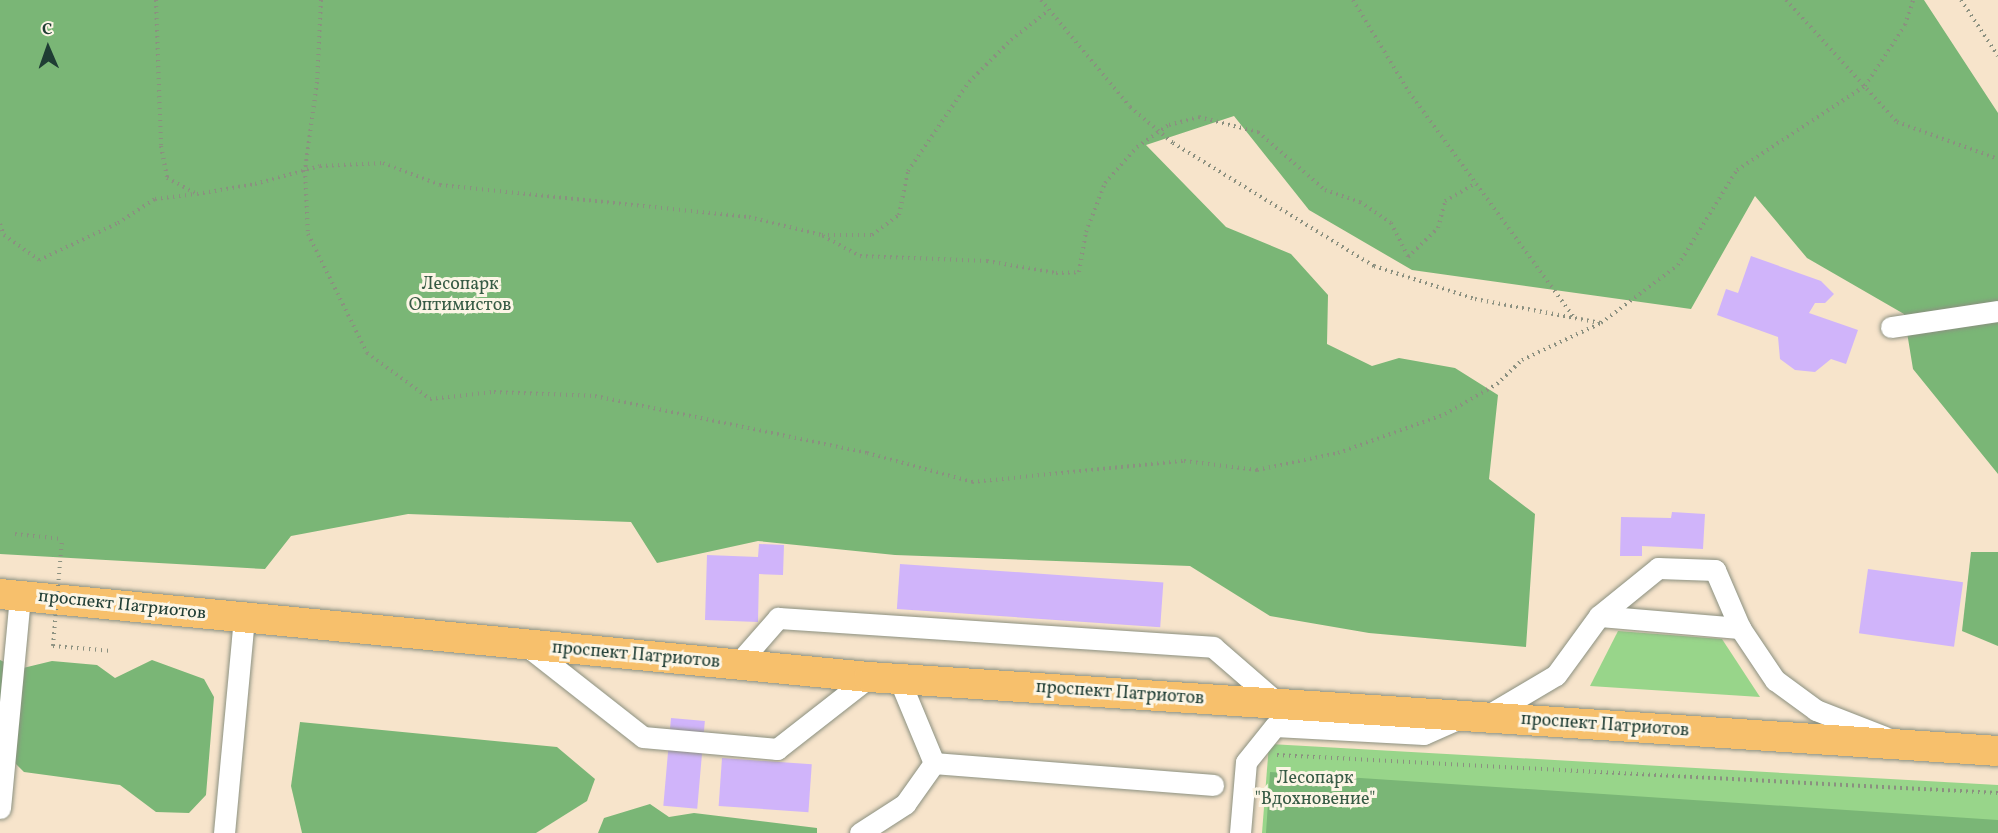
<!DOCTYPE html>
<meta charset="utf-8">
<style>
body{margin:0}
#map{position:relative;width:1998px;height:833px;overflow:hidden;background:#f7e4cb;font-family:Vollkorn,serif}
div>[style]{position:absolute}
.green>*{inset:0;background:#98d58a}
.forest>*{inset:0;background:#7ab676}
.building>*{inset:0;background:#d0b4fa;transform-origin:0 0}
.path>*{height:4px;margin-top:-2px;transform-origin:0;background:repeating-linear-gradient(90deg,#8b9080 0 1.5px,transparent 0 6px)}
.roads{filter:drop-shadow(0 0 2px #8b9080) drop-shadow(0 0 2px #8b9080)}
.minor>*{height:21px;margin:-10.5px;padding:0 10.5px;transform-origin:10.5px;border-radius:10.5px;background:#fff}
.highway>*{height:30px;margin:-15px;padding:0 15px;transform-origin:15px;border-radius:15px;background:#f7c06c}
.path-bridge>*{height:4px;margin-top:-2px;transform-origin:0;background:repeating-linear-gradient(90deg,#8b9080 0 1.5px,transparent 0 6px)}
span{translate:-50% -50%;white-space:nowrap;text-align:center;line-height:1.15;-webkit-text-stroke:6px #fcf5e5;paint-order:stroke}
.park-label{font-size:18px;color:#375b45}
.street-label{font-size:18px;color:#1f3d34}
.north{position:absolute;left:18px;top:18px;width:60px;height:60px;-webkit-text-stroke:4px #fcf5e5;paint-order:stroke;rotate:358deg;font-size:16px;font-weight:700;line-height:24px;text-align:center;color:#1f3d34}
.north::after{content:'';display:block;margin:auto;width:21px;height:27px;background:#1f3d34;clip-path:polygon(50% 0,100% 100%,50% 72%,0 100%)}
</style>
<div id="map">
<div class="green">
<div style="clip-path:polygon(1618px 631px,1722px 639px,1760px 697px,1590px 686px)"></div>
<div style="clip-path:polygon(1269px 744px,1998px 785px,1998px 833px,1262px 833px)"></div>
</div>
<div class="forest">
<div style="clip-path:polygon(0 0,1924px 0,1998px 113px,1998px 474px,1913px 369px,1904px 314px,1807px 258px,1755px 196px,1691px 309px,1412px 270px,1309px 210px,1234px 116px,1146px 145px,1226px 227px,1291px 254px,1328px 295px,1327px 344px,1372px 366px,1399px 358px,1455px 368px,1498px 395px,1489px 479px,1535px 514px,1526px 647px,1369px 633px,1270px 616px,1190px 566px,895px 555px,758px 541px,657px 563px,631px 522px,408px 514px,291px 536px,265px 569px,0 554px)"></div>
<div style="clip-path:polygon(1971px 552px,1998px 552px,1998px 646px,1962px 631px)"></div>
<div style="clip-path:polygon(0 660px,19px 669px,52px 661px,97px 665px,115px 678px,152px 660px,204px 679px,214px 697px,206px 795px,189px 813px,156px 812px,120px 785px,24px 772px,0 748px)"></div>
<div style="clip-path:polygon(300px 722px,557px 747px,595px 779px,587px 801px,536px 833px,302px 833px,291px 786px)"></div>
<div style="clip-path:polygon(1270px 772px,1998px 820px,1998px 833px,1266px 833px)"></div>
<div style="clip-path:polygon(650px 804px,669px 817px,694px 813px,817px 828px,817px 833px,598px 833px,604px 818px)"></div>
</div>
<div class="building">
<div style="clip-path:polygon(1751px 256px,1821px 281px,1834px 294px,1825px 303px,1815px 303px,1809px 313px,1858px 330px,1846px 364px,1831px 359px,1815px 372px,1795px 370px,1780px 359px,1778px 337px,1717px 315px,1726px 289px,1738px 293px)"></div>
<div style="clip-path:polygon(1672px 512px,1705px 514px,1703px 549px,1642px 546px,1642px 556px,1620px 556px,1621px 517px,1671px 518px)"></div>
<div style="clip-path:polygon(759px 544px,784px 545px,783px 575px,759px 574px,758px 622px,705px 620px,707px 555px,758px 557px)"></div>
<div style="left:900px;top:564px;width:264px;height:45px;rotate:4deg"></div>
<div style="left:1868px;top:569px;width:96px;height:65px;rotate:8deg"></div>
<div style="left:671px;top:718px;width:34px;height:88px;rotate:5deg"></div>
<div style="left:722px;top:758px;width:90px;height:48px;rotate:4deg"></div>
</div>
<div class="path">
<div style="left:156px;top:0;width:146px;rotate:88deg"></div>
<div style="left:161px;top:146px;width:33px;rotate:79deg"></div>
<div style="left:167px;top:178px;width:34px;rotate:28deg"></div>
<div style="left:197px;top:194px;width:59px;rotate:-9.8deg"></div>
<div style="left:255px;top:184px;width:67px;rotate:-15.5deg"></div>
<div style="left:320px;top:166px;width:63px;rotate:-2.7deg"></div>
<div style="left:383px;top:163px;width:61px;rotate:21.1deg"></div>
<div style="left:440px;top:185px;width:311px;rotate:5.9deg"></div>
<div style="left:749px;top:217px;width:75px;rotate:13.9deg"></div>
<div style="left:822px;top:235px;width:50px"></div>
<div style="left:872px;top:235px;width:34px;rotate:-37deg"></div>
<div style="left:899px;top:215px;width:45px;rotate:-78.4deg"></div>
<div style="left:908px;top:171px;width:108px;rotate:-55.6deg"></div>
<div style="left:969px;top:82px;width:59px;rotate:-45deg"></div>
<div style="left:1011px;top:40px;width:48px;rotate:-38.3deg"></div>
<div style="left:321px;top:0;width:82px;rotate:92.8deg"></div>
<div style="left:317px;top:82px;width:89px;rotate:97.8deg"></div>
<div style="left:305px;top:170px;width:64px;rotate:87.3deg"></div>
<div style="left:308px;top:234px;width:133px;rotate:63.6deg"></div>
<div style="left:367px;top:353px;width:78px;rotate:36.1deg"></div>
<div style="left:430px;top:399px;width:64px;rotate:-6.2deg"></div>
<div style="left:494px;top:392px;width:101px;rotate:2.3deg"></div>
<div style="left:595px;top:396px;width:278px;rotate:11.8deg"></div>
<div style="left:867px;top:453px;width:109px;rotate:15.4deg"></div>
<div style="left:972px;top:482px;width:213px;rotate:-5.7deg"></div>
<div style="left:1184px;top:461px;width:74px;rotate:7deg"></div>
<div style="left:1257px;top:470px;width:83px;rotate:-11.9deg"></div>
<div style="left:1338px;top:453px;width:114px;rotate:-20deg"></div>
<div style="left:1445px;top:414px;width:60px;rotate:-30deg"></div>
<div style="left:1497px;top:384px;width:35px;rotate:-44deg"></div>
<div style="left:1522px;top:360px;width:87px;rotate:-25.1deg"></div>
<div style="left:1041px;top:0;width:139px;rotate:50.2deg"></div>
<div style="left:1130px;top:107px;width:56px;rotate:39.9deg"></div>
<div style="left:1173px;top:143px;width:236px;rotate:31.5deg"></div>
<div style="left:1374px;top:266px;width:106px;rotate:18.1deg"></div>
<div style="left:1475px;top:299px;width:128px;rotate:10.8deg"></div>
<div style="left:1601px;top:323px;width:96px;rotate:-37deg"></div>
<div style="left:1678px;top:265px;width:112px;rotate:-58.2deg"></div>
<div style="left:1737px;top:170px;width:153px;rotate:-33.3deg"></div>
<div style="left:1865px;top:86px;width:73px;rotate:-56.7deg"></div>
<div style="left:1905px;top:25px;width:26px;rotate:-72deg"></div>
<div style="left:1353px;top:0;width:108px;rotate:58.7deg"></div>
<div style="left:1409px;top:92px;width:278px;rotate:53.8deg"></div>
<div style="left:1786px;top:0;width:165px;rotate:47.7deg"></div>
<div style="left:1897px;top:122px;width:108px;rotate:20.1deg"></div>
<div style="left:1961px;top:0;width:67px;rotate:56.5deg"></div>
<div style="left:0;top:224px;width:12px;rotate:70deg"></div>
<div style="left:4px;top:235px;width:43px;rotate:35.5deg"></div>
<div style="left:39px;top:260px;width:87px;rotate:-25.1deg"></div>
<div style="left:118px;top:223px;width:44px;rotate:-33deg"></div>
<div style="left:155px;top:199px;width:41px;rotate:-7deg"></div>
<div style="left:823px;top:236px;width:42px;rotate:28.4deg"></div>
<div style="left:860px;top:256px;width:127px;rotate:2.3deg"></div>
<div style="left:987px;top:261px;width:70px;rotate:9.9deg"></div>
<div style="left:1056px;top:273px;width:23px;rotate:-2deg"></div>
<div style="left:1079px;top:272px;width:41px;rotate:-80.1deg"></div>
<div style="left:1086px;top:232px;width:53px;rotate:-68.8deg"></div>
<div style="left:1105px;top:183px;width:48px;rotate:-48.4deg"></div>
<div style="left:1137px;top:147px;width:39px;rotate:-35deg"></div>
<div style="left:1169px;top:125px;width:31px;rotate:-15deg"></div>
<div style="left:1199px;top:117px;width:61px;rotate:14.3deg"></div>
<div style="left:1258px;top:132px;width:89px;rotate:40.9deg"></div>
<div style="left:1325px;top:190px;width:37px;rotate:19deg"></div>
<div style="left:1360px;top:202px;width:37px;rotate:34deg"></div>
<div style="left:1391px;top:223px;width:38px;rotate:63deg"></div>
<div style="left:1408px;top:257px;width:42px;rotate:-44deg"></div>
<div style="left:1438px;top:228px;width:28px;rotate:-75deg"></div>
<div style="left:1445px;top:201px;width:36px;rotate:-30deg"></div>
<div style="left:15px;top:534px;width:47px;rotate:6.1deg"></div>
<div style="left:53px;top:646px;width:59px;rotate:4.8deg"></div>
<div style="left:1277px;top:755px;width:722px;rotate:3.02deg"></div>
</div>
<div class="roads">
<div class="minor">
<div style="left:1891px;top:327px;width:108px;rotate:-8.5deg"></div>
<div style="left:1599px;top:616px;width:142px;rotate:4.9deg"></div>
<div style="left:527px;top:646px;width:147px;rotate:38.1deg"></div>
<div style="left:643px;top:737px;width:135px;rotate:5.1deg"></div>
<div style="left:777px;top:749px;width:117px;rotate:-38deg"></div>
<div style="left:736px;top:666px;width:64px;rotate:-48.8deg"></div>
<div style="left:778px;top:618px;width:436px;rotate:3.8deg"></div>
<div style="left:1213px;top:647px;width:90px;rotate:40.9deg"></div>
<div style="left:1485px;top:717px;width:82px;rotate:-30.6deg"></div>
<div style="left:1556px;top:675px;width:73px;rotate:-53.9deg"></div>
<div style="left:1599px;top:616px;width:76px;rotate:-39.1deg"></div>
<div style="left:1658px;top:568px;width:57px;rotate:2deg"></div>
<div style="left:1715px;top:570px;width:63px;rotate:66.7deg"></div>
<div style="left:1740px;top:628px;width:63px;rotate:56.1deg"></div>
<div style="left:1775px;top:680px;width:51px;rotate:36.2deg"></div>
<div style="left:1816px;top:710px;width:74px;rotate:21.4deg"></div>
<div style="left:934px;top:763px;width:280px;rotate:4.5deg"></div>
<div style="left:0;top:808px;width:213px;rotate:-84.6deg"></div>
<div style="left:224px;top:833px;width:216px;rotate:-84.7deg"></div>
<div style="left:860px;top:833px;width:54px;rotate:-32.8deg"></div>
<div style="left:905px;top:804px;width:50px;rotate:-54.7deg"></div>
<div style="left:934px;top:763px;width:91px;rotate:-112.6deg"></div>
<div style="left:1240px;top:833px;width:71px;rotate:-85.2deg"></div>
<div style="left:1246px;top:762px;width:46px;rotate:-51.1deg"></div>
<div style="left:1275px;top:726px;width:149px;rotate:3.1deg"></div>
<div style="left:1424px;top:734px;width:42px;rotate:-24.1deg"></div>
</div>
<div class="highway">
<div style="left:0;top:594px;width:873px;rotate:5.46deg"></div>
<div style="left:869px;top:677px;width:1131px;rotate:3.75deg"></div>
</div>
</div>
<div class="path-bridge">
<div style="left:53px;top:646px;width:107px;rotate:-85.2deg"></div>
</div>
<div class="park-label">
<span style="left:460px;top:296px">Лесопарк<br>Оптимистов</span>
<span style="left:1315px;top:790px">Лесопарк<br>"Вдохновение"</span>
</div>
<div class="street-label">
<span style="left:122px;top:606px;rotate:6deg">проспект Патриотов</span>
<span style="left:636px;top:656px;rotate:5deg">проспект Патриотов</span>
<span style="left:1120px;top:694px;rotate:4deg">проспект Патриотов</span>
<span style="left:1605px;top:726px;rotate:4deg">проспект Патриотов</span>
</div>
<div class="north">С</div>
</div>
